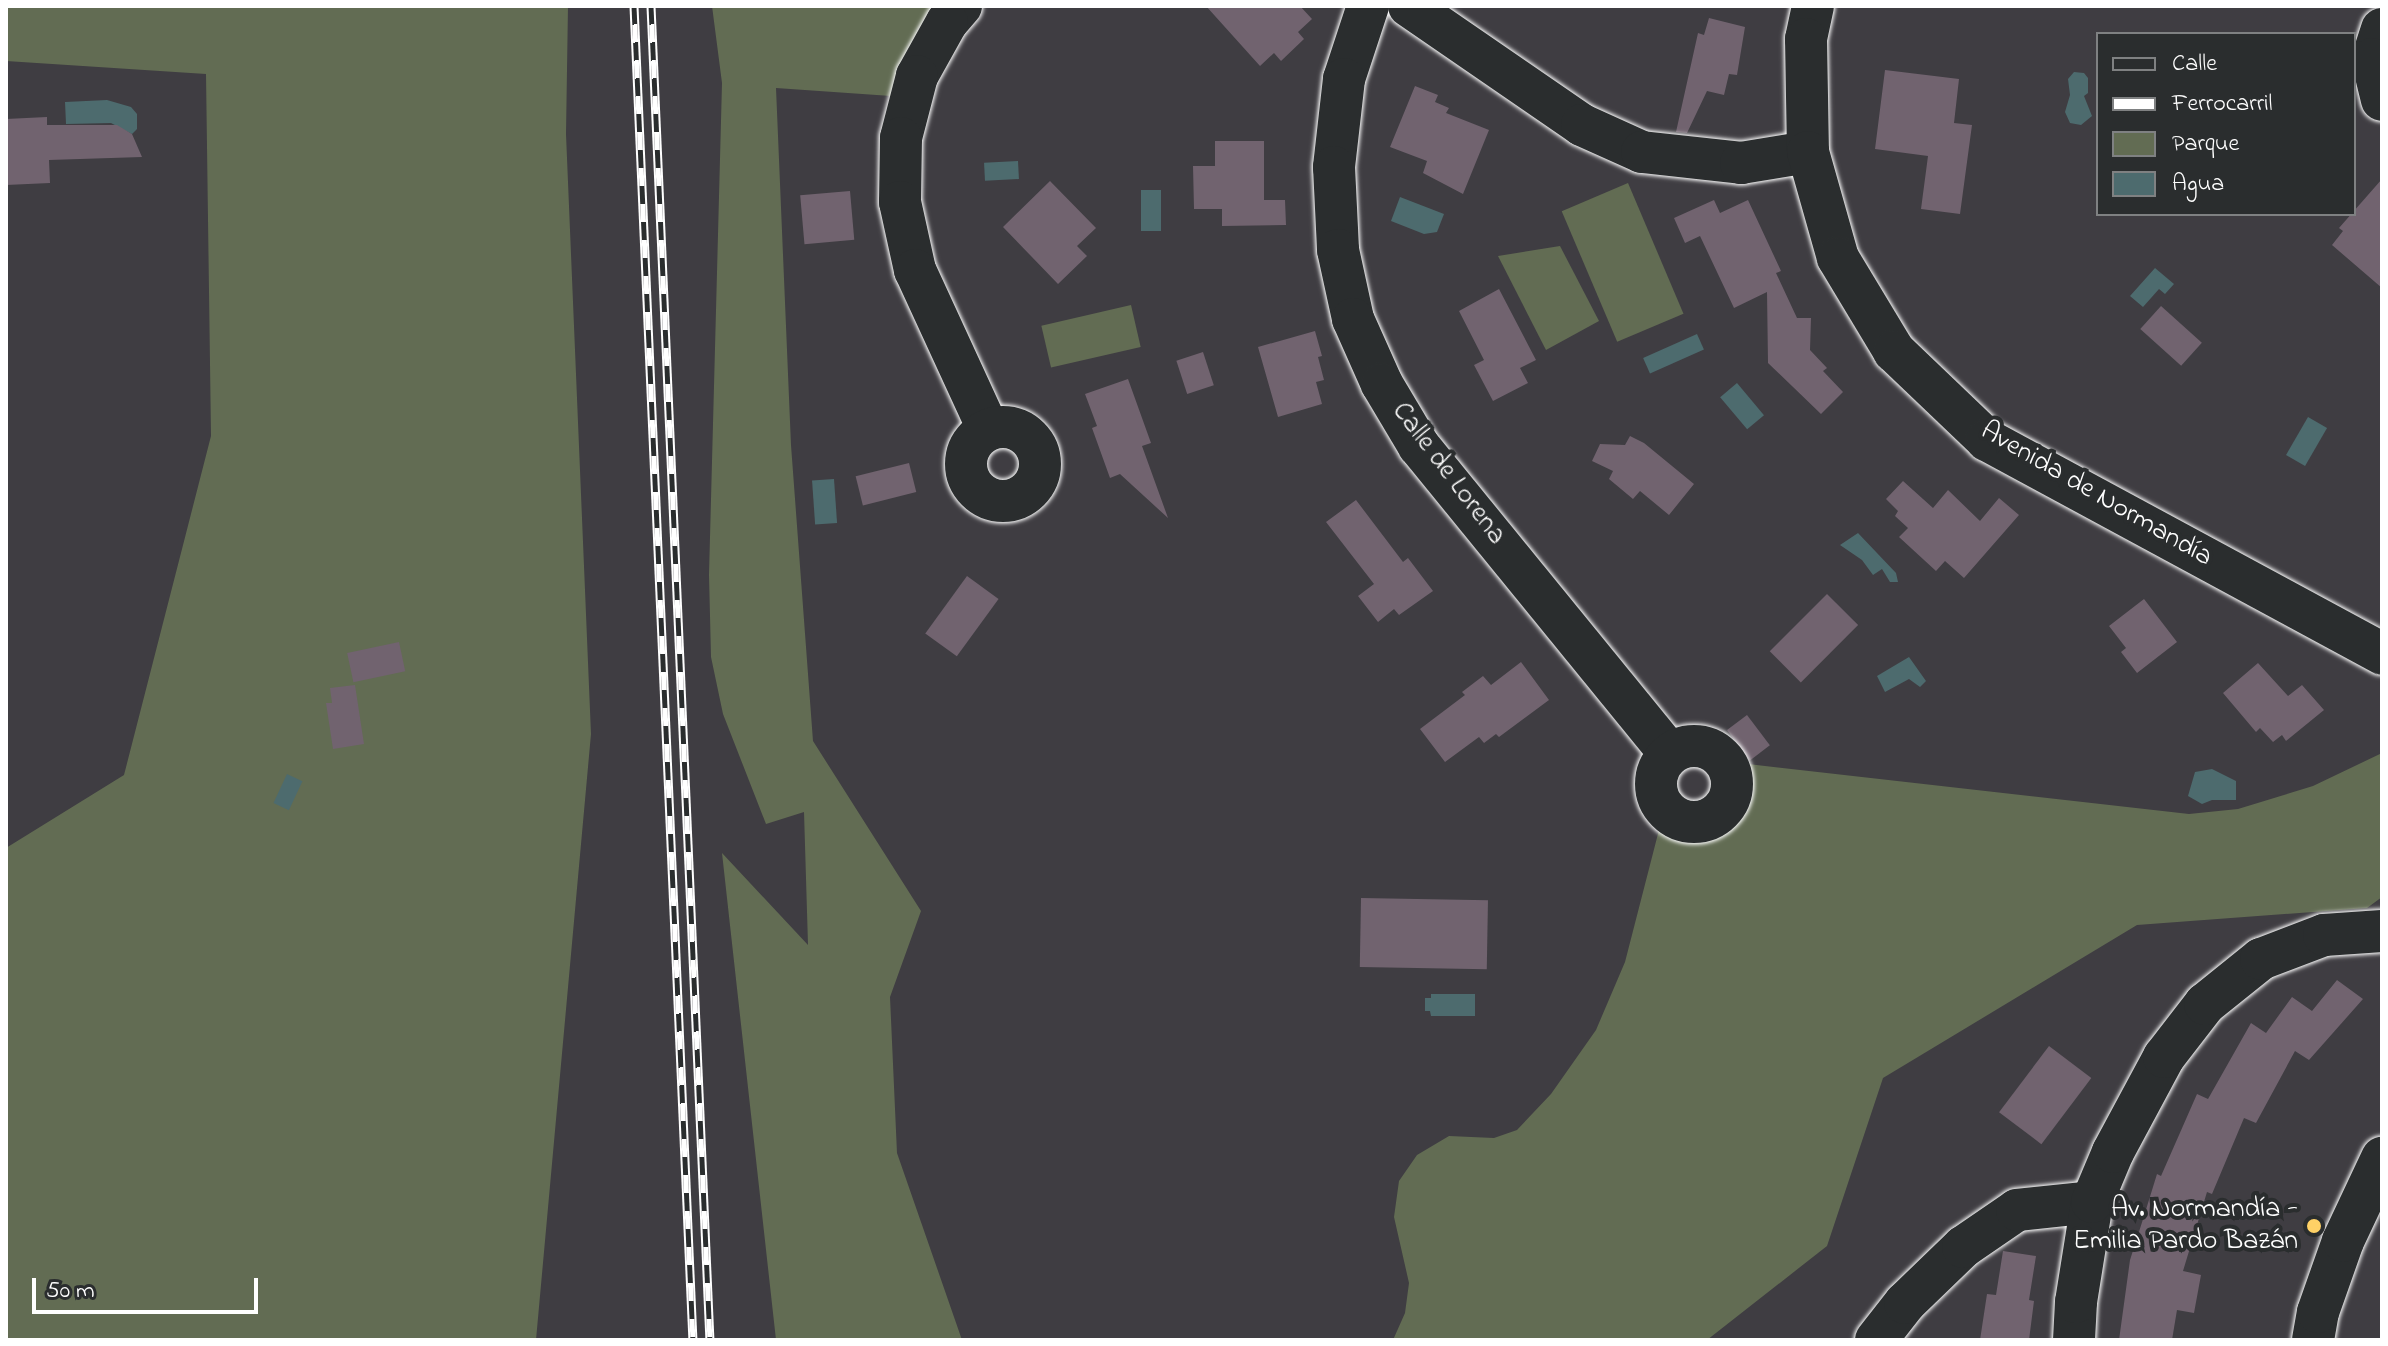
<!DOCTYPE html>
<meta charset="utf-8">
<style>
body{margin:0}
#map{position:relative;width:2388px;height:1346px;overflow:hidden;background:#3f3d42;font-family:"Indie Flower",sans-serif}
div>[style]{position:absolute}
.green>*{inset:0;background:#626c53;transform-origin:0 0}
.water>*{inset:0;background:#4d6b6e;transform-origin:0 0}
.building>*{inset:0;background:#71636f;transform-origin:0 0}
.roads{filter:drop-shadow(0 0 2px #fff) drop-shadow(0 0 2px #fff)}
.minor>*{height:42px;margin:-21px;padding:0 21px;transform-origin:21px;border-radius:21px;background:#2a2d2e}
.minor>.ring{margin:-21px;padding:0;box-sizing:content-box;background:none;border:42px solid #2a2d2e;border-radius:50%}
.rail>*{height:9px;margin-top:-4.5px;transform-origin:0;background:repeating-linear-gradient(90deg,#2a2d2e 0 18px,#fff 0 36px);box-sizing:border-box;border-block:2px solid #fff}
.dots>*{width:22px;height:22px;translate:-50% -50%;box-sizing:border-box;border:4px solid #2a2d2e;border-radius:50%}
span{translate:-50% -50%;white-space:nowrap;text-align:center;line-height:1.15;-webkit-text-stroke:8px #2a2d2e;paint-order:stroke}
.street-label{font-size:28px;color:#fff}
.poi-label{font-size:28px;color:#fff}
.right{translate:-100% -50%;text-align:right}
.frame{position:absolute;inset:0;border:8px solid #fff;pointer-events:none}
.legend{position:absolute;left:2096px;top:32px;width:260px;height:184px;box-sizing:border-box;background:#2a2d2e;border:2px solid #7f8182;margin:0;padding:10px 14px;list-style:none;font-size:24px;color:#fff}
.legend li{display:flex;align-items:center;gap:16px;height:40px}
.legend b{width:40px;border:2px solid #7f8182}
.scale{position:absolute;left:32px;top:1278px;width:226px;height:36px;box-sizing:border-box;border:4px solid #fff;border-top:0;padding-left:10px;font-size:24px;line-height:28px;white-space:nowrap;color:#fff;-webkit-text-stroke:6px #2a2d2e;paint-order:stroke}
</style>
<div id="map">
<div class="green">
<div style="clip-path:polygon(6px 6px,568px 6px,566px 134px,591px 734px,536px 1340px,6px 1340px,6px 848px,124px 775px,211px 436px,206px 74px,6px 61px)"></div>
<div style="clip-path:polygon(712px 6px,936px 6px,891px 96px,776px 88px,791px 445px,813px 741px,921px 911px,890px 997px,897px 1153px,962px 1340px,776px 1340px,722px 853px,808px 945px,804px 812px,766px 824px,723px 714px,711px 657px,709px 575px,722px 83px)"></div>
<div style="left:1628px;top:183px;width:142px;height:72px;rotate:67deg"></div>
<div style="clip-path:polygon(1560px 246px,1599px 321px,1546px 350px,1498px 256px)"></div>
<div style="left:1131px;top:305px;width:43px;height:92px;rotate:77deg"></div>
<div style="clip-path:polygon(2382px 753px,2382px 897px,2367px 908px,2137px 925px,1883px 1078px,1827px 1246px,1707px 1340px,1393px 1340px,1405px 1313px,1409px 1283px,1394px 1217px,1399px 1181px,1417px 1155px,1449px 1136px,1494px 1138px,1517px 1130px,1551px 1094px,1596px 1030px,1625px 962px,1660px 826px,1676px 835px,1694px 839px,1712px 837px,1728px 829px,1741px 816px,1749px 800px,1751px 782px,1748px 764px,2189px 814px,2238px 809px,2313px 786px)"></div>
</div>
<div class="water">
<div style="clip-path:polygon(2074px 72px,2084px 73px,2088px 78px,2088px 93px,2084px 96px,2092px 116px,2081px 125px,2070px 123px,2065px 112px,2070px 95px,2068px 79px)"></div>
<div style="clip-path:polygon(107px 100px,131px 107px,137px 114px,137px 129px,132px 134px,111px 123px,66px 124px,65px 102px)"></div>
<div style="left:1018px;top:161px;width:18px;height:34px;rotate:87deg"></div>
<div style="left:1141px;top:190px;width:20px;height:41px"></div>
<div style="clip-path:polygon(1400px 197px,1444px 214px,1437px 232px,1424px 234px,1391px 221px)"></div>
<div style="clip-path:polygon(2155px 268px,2174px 284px,2165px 294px,2159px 289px,2143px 307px,2130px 296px)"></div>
<div style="left:1697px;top:334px;width:17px;height:59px;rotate:66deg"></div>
<div style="left:1737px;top:383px;width:42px;height:22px;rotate:50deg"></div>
<div style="left:2308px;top:417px;width:22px;height:44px;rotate:30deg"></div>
<div style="left:834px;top:479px;width:44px;height:22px;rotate:86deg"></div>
<div style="clip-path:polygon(1858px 533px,1896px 573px,1898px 582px,1890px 582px,1882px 569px,1873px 575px,1862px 560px,1840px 545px)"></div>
<div style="clip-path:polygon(1909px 657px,1926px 681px,1920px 687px,1909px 679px,1885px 692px,1877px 676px)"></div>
<div style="clip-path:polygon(2212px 769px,2236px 781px,2236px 800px,2212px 800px,2202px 804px,2188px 796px,2195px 772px)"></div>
<div style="left:287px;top:774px;width:17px;height:32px;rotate:25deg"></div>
<div style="clip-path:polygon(1431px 994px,1475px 994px,1475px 1016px,1431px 1016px,1430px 1011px,1425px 1011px,1425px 998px,1431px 998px)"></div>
</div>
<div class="building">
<div style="clip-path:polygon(1206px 6px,1300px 6px,1312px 19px,1298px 32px,1304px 39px,1281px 61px,1274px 53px,1260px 66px)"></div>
<div style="clip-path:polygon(1709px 18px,1745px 27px,1737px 75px,1729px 74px,1724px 95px,1707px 91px,1687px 133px,1676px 132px,1698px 33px,1704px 35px)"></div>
<div style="clip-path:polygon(1885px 70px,1959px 79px,1954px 123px,1972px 125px,1960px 214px,1921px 209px,1928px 156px,1875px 149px)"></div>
<div style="clip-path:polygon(1415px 86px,1438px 95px,1435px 102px,1449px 108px,1446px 113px,1489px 130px,1463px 194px,1423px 173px,1427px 161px,1390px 147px)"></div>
<div style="clip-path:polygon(47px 117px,47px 125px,117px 125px,132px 134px,142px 157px,49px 160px,50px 183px,6px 185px,6px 119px)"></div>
<div style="clip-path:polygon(1215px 141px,1264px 141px,1264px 200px,1285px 200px,1286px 225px,1222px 226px,1222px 209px,1194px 209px,1193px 166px,1215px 166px)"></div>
<div style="clip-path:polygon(2382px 179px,2382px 288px,2332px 245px,2343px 231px,2339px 228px)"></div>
<div style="clip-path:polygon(1050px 181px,1096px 228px,1077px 246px,1087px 256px,1058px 284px,1003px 227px)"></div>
<div style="left:850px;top:191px;width:49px;height:50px;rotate:85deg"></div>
<div style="clip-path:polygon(1714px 200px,1720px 213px,1748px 200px,1781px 271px,1776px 273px,1797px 318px,1811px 318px,1810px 350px,1827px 368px,1823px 371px,1843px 392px,1821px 414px,1768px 363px,1767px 292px,1734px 308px,1700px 236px,1685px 243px,1674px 218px)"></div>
<div style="clip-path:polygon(1499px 289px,1536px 360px,1520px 368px,1528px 383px,1493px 401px,1474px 365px,1484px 360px,1459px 311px)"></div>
<div style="left:2161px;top:306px;width:55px;height:31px;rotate:42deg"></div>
<div style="clip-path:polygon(1315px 331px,1322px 356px,1318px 357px,1324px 380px,1316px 382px,1322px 404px,1278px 417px,1258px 347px)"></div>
<div style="left:1203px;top:352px;width:35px;height:28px;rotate:72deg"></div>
<div style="clip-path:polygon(1128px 379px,1151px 443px,1142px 446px,1168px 518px,1120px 474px,1110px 478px,1092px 428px,1097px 426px,1085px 394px)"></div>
<div style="clip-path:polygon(1630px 436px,1644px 443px,1694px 484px,1669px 515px,1640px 491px,1633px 499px,1609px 479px,1613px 471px,1592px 461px,1600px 444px,1625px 445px)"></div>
<div style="left:909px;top:463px;width:30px;height:55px;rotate:76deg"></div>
<div style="clip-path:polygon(1903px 481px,1933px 508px,1948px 490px,1980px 521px,1999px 498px,2019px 515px,1964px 578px,1945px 561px,1936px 571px,1899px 537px,1908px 528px,1895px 516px,1898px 511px,1886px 499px)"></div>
<div style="clip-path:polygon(1356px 500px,1403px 562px,1408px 558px,1433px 591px,1399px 615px,1394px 609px,1378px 622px,1358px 596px,1374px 584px,1326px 522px)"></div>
<div style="left:967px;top:576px;width:39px;height:71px;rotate:36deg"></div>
<div style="left:1827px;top:594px;width:44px;height:81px;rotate:45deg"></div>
<div style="clip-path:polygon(2144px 599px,2177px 642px,2137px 673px,2121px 652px,2126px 648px,2109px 626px)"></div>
<div style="left:399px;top:642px;width:30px;height:53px;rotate:78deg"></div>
<div style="clip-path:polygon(1521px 662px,1549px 700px,1499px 737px,1496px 734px,1484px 743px,1479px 737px,1445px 762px,1420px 729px,1465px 695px,1462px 692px,1483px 676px,1491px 685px)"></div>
<div style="clip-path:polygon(2258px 663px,2288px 696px,2302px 685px,2324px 710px,2286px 741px,2282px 735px,2273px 742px,2260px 728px,2256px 732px,2223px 693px)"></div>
<div style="clip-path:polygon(355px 685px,364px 744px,333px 749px,326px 703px,332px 703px,330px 688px)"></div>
<div style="left:1747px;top:715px;width:38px;height:25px;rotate:53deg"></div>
<div style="left:1361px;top:898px;width:127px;height:69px;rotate:1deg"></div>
<div style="clip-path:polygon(2337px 980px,2363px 999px,2309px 1060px,2295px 1051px,2256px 1123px,2244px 1118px,2212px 1194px,2207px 1192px,2183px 1271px,2201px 1275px,2194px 1313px,2177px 1310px,2172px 1340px,2119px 1340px,2130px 1260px,2144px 1216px,2157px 1174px,2161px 1176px,2197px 1094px,2208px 1099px,2251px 1023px,2266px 1033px,2292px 997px,2312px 1011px)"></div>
<div style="left:2049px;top:1046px;width:53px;height:83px;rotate:37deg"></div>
<div style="clip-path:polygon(2003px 1251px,2036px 1256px,2029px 1300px,2034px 1301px,2029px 1340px,1980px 1340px,1987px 1294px,1996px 1295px)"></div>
</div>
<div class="roads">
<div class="minor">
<div style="left:961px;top:6px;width:21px;rotate:131deg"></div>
<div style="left:947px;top:22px;width:62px;rotate:119.1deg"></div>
<div style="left:917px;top:76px;width:64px;rotate:104.5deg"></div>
<div style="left:901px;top:138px;width:64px;rotate:90.9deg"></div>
<div style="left:900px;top:202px;width:70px;rotate:77.6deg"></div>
<div style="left:915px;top:270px;width:175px;rotate:65.3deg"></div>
<div style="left:1368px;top:6px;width:77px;rotate:108.2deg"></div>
<div style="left:1344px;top:79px;width:89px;rotate:96.5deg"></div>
<div style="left:1334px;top:167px;width:83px;rotate:87.2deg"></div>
<div style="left:1338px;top:250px;width:71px;rotate:77.7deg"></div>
<div style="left:1353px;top:319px;width:71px;rotate:66deg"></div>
<div style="left:1382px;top:384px;width:72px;rotate:59.2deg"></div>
<div style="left:1419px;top:446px;width:397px;rotate:50.8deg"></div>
<div style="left:1409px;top:6px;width:210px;rotate:34.5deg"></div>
<div style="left:1582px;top:125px;width:66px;rotate:24.2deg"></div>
<div style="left:1642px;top:152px;width:100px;rotate:6.3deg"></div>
<div style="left:1741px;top:163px;width:68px;rotate:-9.3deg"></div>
<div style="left:1813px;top:6px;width:34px;rotate:102deg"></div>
<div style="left:1806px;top:39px;width:113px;rotate:89deg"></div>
<div style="left:1808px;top:152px;width:110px;rotate:74.2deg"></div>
<div style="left:1838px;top:258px;width:109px;rotate:58.9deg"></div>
<div style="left:1894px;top:351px;width:129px;rotate:43.7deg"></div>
<div style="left:1987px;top:440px;width:449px;rotate:28.4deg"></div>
<div style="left:2382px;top:29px;width:32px;rotate:108deg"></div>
<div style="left:2372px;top:59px;width:42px;rotate:76.3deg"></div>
<div class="ring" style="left:966px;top:427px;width:32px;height:32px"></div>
<div class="ring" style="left:1656px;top:746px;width:34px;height:34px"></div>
<div style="left:1876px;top:1340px;width:47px;rotate:-51.9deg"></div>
<div style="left:1905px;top:1303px;width:81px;rotate:-44deg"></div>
<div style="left:1963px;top:1247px;width:65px;rotate:-34.4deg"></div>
<div style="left:2017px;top:1210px;width:75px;rotate:-6.1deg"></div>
<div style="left:2074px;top:1340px;width:38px;rotate:-87deg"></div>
<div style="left:2076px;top:1302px;width:101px;rotate:-80.9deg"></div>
<div style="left:2092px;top:1202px;width:54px;rotate:-67.2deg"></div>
<div style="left:2113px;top:1152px;width:108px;rotate:-61.8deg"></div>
<div style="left:2164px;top:1057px;width:67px;rotate:-52.3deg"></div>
<div style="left:2205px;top:1004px;width:72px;rotate:-38.8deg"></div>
<div style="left:2261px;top:959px;width:67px;rotate:-20.9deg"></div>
<div style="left:2324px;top:935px;width:58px;rotate:-3.9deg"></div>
<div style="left:2313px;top:1340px;width:28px;rotate:-80deg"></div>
<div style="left:2318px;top:1312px;width:75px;rotate:-70.6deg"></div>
<div style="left:2343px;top:1241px;width:92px;rotate:-64.8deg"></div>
</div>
</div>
<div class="rail">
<div style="left:634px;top:6px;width:1335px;rotate:87.47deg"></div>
<div style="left:651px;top:6px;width:1335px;rotate:87.47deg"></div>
</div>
<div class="dots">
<div style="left:2314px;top:1226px;background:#ffd166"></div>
</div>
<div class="street-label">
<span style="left:1448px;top:474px;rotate:53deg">Calle de Lorena</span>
<span style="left:2096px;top:495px;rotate:30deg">Avenida de Normandía</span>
</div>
<div class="poi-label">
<span class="right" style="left:2298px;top:1226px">Av. Normandía -<br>Emilia Pardo Bazán</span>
</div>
<div class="frame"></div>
<ul class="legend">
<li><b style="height:10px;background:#2a2d2e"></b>Calle</li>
<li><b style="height:10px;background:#fff"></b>Ferrocarril</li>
<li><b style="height:22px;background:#626c53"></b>Parque</li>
<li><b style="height:22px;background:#4d6b6e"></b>Agua</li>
</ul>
<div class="scale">50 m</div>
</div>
